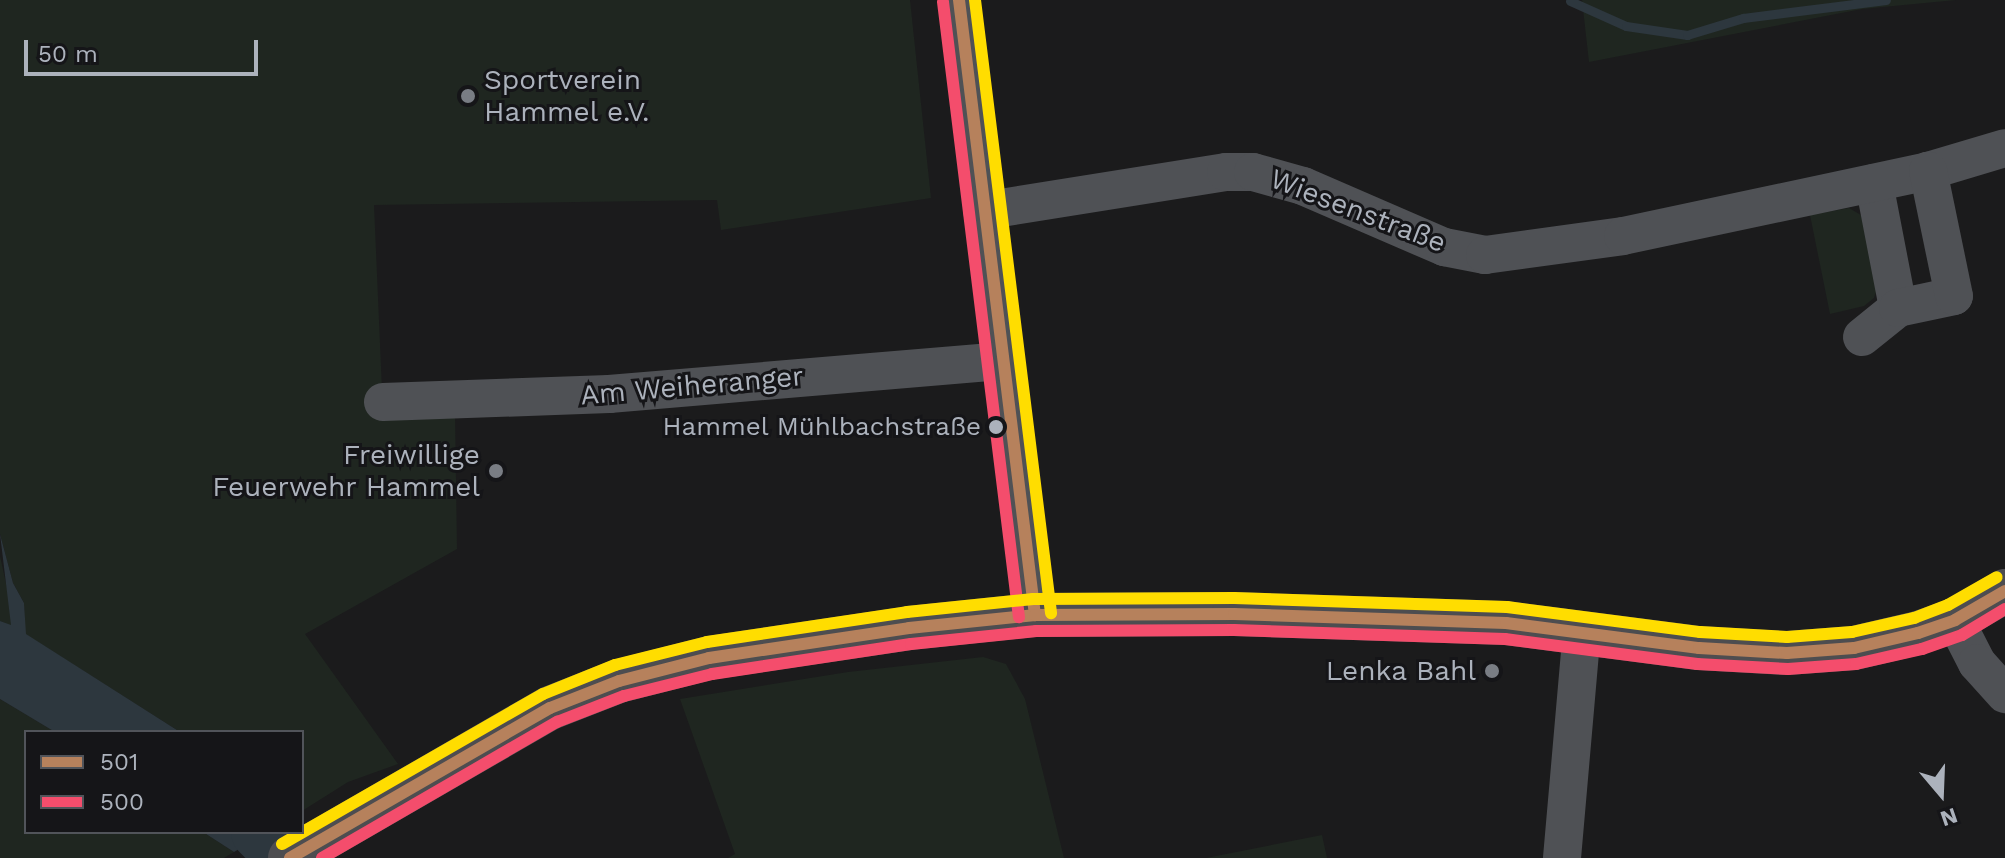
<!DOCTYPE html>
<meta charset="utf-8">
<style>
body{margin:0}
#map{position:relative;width:2005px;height:858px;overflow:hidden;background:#1b1b1c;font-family:"Work Sans",sans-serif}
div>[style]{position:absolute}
.green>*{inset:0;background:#1f2620}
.water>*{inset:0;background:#2d373e}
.stream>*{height:9px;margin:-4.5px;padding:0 4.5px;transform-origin:4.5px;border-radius:4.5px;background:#2d373e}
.river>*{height:56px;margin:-28px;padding:0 28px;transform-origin:28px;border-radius:28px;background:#2d373e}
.minor>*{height:38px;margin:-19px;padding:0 19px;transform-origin:19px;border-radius:19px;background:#4f5155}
.major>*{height:44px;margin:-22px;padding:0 22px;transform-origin:22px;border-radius:22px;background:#4d4d50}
.bus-1>*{height:12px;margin:-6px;padding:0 6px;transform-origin:6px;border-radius:6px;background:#b6815c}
.bus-2>*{height:12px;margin:-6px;padding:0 6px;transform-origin:6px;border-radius:6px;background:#f44d6c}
.bus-3>*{height:12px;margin:-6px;padding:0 6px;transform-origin:6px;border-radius:6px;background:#fd0}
.dots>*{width:22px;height:22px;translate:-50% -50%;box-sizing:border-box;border:4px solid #151518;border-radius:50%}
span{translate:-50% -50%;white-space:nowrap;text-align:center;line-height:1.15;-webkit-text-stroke:6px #151518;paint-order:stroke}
.bus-label{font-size:26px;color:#acb2bc}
.right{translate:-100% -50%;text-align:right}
.poi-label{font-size:28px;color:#acb2bc}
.left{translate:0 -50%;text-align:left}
.street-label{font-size:28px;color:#acb2bc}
.legend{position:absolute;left:24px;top:730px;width:280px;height:104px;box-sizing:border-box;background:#151518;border:2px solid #51545a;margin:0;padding:10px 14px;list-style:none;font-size:24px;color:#acb2bc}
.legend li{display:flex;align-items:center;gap:16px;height:40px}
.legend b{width:40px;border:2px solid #51545a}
.north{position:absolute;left:1901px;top:754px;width:80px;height:80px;-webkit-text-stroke:6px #151518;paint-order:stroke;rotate:161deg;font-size:22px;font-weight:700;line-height:32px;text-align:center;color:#acb2bc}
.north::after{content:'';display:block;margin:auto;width:28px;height:36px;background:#acb2bc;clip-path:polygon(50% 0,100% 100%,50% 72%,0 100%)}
.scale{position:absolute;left:24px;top:40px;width:234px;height:36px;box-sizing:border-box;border:4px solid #acb2bc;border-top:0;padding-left:10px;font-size:24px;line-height:28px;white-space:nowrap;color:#acb2bc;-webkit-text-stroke:6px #151518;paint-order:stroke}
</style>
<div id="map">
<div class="green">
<div style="clip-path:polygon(0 0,910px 0,931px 198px,721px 230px,717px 200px,374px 205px,383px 413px,455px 412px,457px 549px,305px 634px,398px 764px,348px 782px,302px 811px,302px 732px,180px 732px,25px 634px,24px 603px,13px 583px,0 534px)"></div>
<div style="clip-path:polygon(1582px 0,1956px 0,1862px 9px,1589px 62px)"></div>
<div style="clip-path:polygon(1849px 208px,1861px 215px,1878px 285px,1874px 298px,1864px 306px,1830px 314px,1810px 215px)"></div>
<div style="clip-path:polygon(0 556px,10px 602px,12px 626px,0 621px)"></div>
<div style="clip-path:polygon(983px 657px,1006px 664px,1025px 699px,1064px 858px,728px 858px,735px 854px,680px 699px,848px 672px)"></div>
<div style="clip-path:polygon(0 699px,55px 732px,26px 732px,26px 832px,203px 832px,234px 852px,224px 858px,0 858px)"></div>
<div style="clip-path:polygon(1322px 835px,1327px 858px,1206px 858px)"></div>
</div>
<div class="water">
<div style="clip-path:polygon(0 534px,13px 583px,24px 603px,26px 634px,180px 732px,55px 732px,0 699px,0 621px,11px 625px)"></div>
<div style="clip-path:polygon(203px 832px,267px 832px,234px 852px)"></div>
</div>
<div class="stream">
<div style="left:1570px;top:1px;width:61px;rotate:24.1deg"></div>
<div style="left:1626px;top:26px;width:62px;rotate:8.4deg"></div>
<div style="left:1687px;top:35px;width:59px;rotate:-16.9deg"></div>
<div style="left:1743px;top:18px;width:144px;rotate:-7.2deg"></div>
</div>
<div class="river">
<div style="left:259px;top:832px;width:37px;rotate:45deg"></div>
</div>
<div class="minor">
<div style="left:959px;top:0;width:620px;rotate:82.96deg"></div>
<div style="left:1874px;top:183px;width:127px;rotate:79.1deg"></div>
<div style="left:982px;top:211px;width:247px;rotate:-9.1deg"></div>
<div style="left:1226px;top:172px;width:27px"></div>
<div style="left:1253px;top:172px;width:52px;rotate:15.6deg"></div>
<div style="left:1303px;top:186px;width:154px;rotate:23.4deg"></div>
<div style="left:1444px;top:247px;width:42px;rotate:11deg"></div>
<div style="left:1485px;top:255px;width:139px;rotate:-7.8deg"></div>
<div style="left:1623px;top:236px;width:312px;rotate:-12deg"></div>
<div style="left:1928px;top:171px;width:80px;rotate:-16.6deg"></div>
<div style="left:1862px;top:337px;width:46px;rotate:-38.9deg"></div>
<div style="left:1898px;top:308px;width:57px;rotate:-12.1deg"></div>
<div style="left:1954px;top:296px;width:128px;rotate:-101.7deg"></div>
<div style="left:383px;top:402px;width:226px;rotate:-2deg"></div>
<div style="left:609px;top:394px;width:393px;rotate:-4.8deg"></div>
<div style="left:1955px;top:620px;width:48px;rotate:62.9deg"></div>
<div style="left:1977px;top:663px;width:42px;rotate:47.9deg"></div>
<div style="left:1562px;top:858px;width:228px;rotate:-85deg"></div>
</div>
<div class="major">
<div style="left:290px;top:858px;width:300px;rotate:-30deg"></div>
<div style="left:550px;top:708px;width:74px;rotate:-21.4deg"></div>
<div style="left:619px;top:681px;width:93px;rotate:-14.3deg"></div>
<div style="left:709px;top:658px;width:202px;rotate:-8.5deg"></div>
<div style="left:909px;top:628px;width:127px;rotate:-5.9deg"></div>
<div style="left:1035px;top:615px;width:199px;rotate:-0.3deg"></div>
<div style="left:1234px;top:614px;width:272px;rotate:1.9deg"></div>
<div style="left:1506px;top:623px;width:195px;rotate:7.4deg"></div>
<div style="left:1699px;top:648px;width:88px;rotate:3.3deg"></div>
<div style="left:1787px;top:653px;width:67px;rotate:-4.3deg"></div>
<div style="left:1854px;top:648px;width:66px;rotate:-13.2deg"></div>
<div style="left:1918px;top:633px;width:39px;rotate:-19deg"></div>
<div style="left:1955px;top:620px;width:58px;rotate:-30.1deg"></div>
</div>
<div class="bus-1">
<div style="left:959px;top:0;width:620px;rotate:82.96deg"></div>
<div style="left:290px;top:858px;width:300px;rotate:-30deg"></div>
<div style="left:550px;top:708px;width:74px;rotate:-21.4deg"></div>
<div style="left:619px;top:681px;width:93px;rotate:-14.3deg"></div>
<div style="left:709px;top:658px;width:202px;rotate:-8.5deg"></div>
<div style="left:909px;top:628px;width:127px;rotate:-5.9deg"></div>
<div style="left:1035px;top:615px;width:199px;rotate:-0.3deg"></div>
<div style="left:1234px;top:614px;width:272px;rotate:1.9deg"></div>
<div style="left:1506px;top:623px;width:195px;rotate:7.4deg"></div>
<div style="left:1699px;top:648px;width:88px;rotate:3.3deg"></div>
<div style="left:1787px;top:653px;width:67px;rotate:-4.3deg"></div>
<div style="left:1854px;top:648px;width:66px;rotate:-13.2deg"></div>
<div style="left:1918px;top:633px;width:39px;rotate:-19deg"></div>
<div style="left:1955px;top:620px;width:58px;rotate:-30.1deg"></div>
</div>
<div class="bus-2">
<div style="left:943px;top:2px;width:620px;rotate:82.96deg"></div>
<div style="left:322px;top:858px;width:272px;rotate:-30.1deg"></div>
<div style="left:557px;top:722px;width:72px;rotate:-21.2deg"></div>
<div style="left:624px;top:696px;width:91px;rotate:-14deg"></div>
<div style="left:712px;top:674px;width:201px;rotate:-8.6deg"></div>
<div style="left:911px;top:644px;width:126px;rotate:-5.9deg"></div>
<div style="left:1036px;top:631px;width:198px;rotate:-0.3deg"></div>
<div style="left:1234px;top:630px;width:271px;rotate:1.9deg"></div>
<div style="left:1505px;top:639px;width:194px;rotate:7.4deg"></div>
<div style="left:1697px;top:664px;width:91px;rotate:3.1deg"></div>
<div style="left:1788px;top:669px;width:68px;rotate:-4.2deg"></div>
<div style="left:1856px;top:664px;width:68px;rotate:-12.8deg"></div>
<div style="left:1922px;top:649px;width:42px;rotate:-19.3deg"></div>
<div style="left:1962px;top:635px;width:50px;rotate:-31.2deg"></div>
</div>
<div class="bus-3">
<div style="left:975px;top:0;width:618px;rotate:82.93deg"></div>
<div style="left:282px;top:844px;width:301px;rotate:-29.9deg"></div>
<div style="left:543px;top:694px;width:78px;rotate:-21.9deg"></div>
<div style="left:615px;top:665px;width:95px;rotate:-14deg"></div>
<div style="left:707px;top:642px;width:202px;rotate:-8.5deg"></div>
<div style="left:907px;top:612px;width:127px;rotate:-5.9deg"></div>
<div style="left:1033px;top:599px;width:201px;rotate:-0.3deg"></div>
<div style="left:1234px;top:598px;width:273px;rotate:1.9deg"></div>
<div style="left:1507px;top:607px;width:195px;rotate:7.4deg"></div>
<div style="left:1700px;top:632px;width:87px;rotate:3.3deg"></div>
<div style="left:1787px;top:637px;width:65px;rotate:-4.4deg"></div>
<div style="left:1852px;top:632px;width:64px;rotate:-12.7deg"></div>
<div style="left:1914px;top:618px;width:36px;rotate:-21deg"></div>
<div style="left:1948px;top:605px;width:56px;rotate:-29.7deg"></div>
</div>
<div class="dots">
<div style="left:468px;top:96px;background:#797d84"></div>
<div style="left:996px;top:427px;background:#acb2bc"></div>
<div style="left:496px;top:471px;background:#797d84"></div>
<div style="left:1492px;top:671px;background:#797d84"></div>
</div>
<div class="bus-label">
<span class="right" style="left:981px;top:427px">Hammel Mühlbachstraße</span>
</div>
<div class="poi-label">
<span class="left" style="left:484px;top:96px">Sportverein<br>Hammel e.V.</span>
<span class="right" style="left:480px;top:471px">Freiwillige<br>Feuerwehr Hammel</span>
<span class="right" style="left:1476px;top:671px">Lenka Bahl</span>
</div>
<div class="street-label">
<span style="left:1358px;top:211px;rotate:21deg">Wiesenstraße</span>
<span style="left:692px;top:386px;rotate:-5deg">Am Weiheranger</span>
</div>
<ul class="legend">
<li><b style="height:10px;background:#b6815c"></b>501</li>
<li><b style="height:10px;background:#f44d6c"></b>500</li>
</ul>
<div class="north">N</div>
<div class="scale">50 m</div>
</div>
